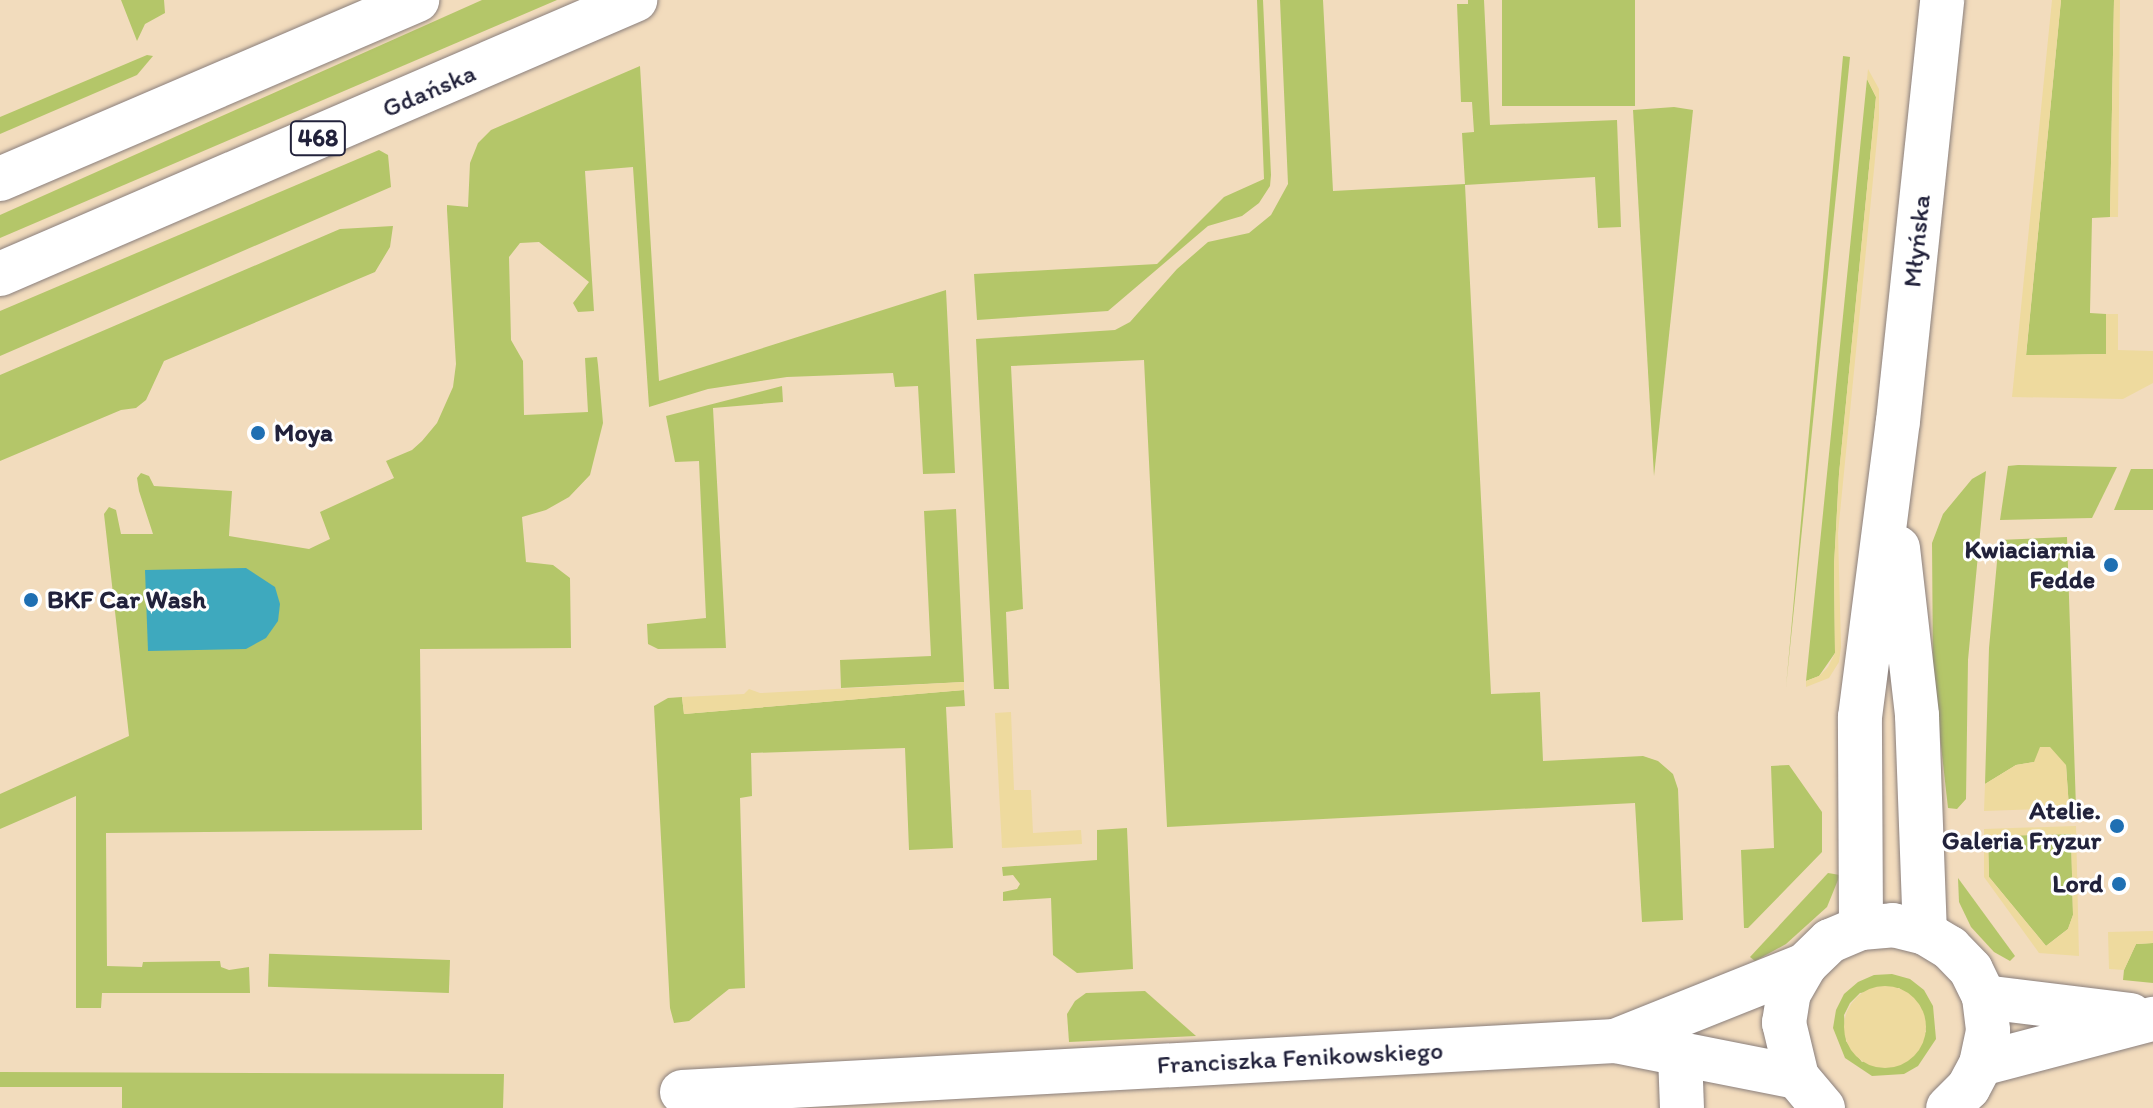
<!DOCTYPE html>
<meta charset="utf-8">
<style>
body{margin:0}
#map{position:relative;width:2153px;height:1108px;overflow:hidden;background:#f2dcbd;font-family:Itim,sans-serif}
div>[style]{position:absolute}
.green>*{inset:0;background:#b4c669;transform-origin:0 0}
.sand>*{inset:0;background:#eeda9e}
.round{border-radius:50%}
.water>*{inset:0;background:#3ea9be}
.roads{filter:drop-shadow(0 0 2px #8a7f7c) drop-shadow(0 0 2px #8a7f7c)}
.minor>*{height:44px;margin:-22px;padding:0 22px;transform-origin:22px;border-radius:22px;background:#fff}
.major>*{height:44px;margin:-22px;padding:0 22px;transform-origin:22px;border-radius:22px;background:#fff}
.dots>*{width:22px;height:22px;translate:-50% -50%;box-sizing:border-box;border:4px solid #fff;border-radius:50%}
span{translate:-50% -50%;white-space:nowrap;text-align:center;line-height:1.15;-webkit-text-stroke:6px #fff;paint-order:stroke}
.shield-label span{padding:2px 6px;background:#fff;border:2px solid;border-radius:6px;-webkit-text-stroke-width:0}
.shield-label{font-size:24px;color:#22223b;font-weight:700}
.street-label{font-size:26px;color:#22223b}
.poi-label{font-size:26px;color:#22223b;font-weight:700}
.left{translate:0 -50%;text-align:left}
.right{translate:-100% -50%;text-align:right}
</style>
<div id="map">
<div class="green">
<div style="clip-path:polygon(121px 0,164px 0,165px 13px,145px 24px,137px 41px)"></div>
<div style="clip-path:polygon(482px 0,557px 0,0 238px,0 215px)"></div>
<div style="clip-path:polygon(1257px 0,1263px 0,1271px 175px,1270px 186px,1259px 203px,1242px 216px,1208px 226px,1108px 311px,977px 320px,974px 274px,1157px 264px,1224px 197px,1264px 179px)"></div>
<div style="clip-path:polygon(1280px 0,1323px 0,1333px 191px,1465px 184px,1462px 133px,1474px 132px,1472px 102px,1461px 102px,1457px 4px,1468px 4px,1468px 0,1484px 0,1490px 125px,1617px 120px,1621px 227px,1598px 228px,1595px 177px,1465px 185px,1491px 694px,1540px 692px,1543px 761px,1643px 756px,1658px 761px,1673px 774px,1678px 789px,1683px 920px,1642px 922px,1635px 803px,1167px 827px,1144px 360px,1011px 366px,1023px 609px,1006px 612px,1009px 689px,994px 689px,976px 339px,1115px 330px,1130px 322px,1177px 269px,1208px 242px,1249px 233px,1271px 215px,1288px 184px)"></div>
<div style="left:1502px;top:0;width:133px;height:106px"></div>
<div style="clip-path:polygon(2061px 0,2114px 0,2110px 217px,2092px 218px,2090px 313px,2106px 314px,2106px 354px,2026px 356px)"></div>
<div style="clip-path:polygon(147px 55px,153px 56px,137px 75px,0 134px,0 117px)"></div>
<div style="clip-path:polygon(1843px 56px,1850px 57px,1786px 687px)"></div>
<div style="clip-path:polygon(640px 66px,659px 381px,946px 290px,955px 473px,923px 474px,918px 386px,895px 387px,893px 373px,787px 377px,708px 389px,649px 407px,633px 167px,585px 171px,594px 311px,578px 312px,573px 303px,589px 282px,539px 242px,520px 243px,509px 257px,511px 340px,523px 361px,524px 415px,588px 412px,585px 358px,597px 357px,598px 365px,603px 423px,590px 475px,569px 497px,546px 510px,522px 517px,526px 562px,553px 565px,570px 578px,571px 648px,420px 649px,422px 830px,106px 833px,107px 966px,142px 967px,143px 962px,220px 961px,221px 967px,229px 970px,249px 967px,250px 993px,102px 993px,101px 1008px,76px 1008px,76px 796px,0 829px,0 794px,129px 736px,104px 514px,109px 507px,116px 510px,121px 534px,153px 534px,139px 491px,137px 478px,141px 473px,149px 476px,154px 486px,232px 491px,229px 536px,309px 549px,330px 539px,320px 512px,394px 478px,386px 461px,412px 450px,422px 441px,437px 423px,453px 387px,456px 364px,447px 210px,447px 205px,468px 207px,470px 163px,478px 143px,491px 130px)"></div>
<div style="clip-path:polygon(1867px 79px,1876px 97px,1839px 474px,1834px 566px,1835px 653px,1819px 676px,1806px 681px)"></div>
<div style="clip-path:polygon(1674px 107px,1693px 110px,1654px 476px,1633px 110px)"></div>
<div style="clip-path:polygon(379px 150px,388px 155px,391px 187px,0 356px,0 311px)"></div>
<div style="clip-path:polygon(393px 226px,390px 247px,375px 272px,164px 361px,146px 400px,136px 408px,121px 410px,0 461px,0 375px,340px 229px)"></div>
<div style="clip-path:polygon(782px 386px,783px 402px,713px 408px,726px 648px,658px 649px,648px 644px,647px 624px,706px 618px,699px 461px,675px 462px,666px 416px)"></div>
<div style="clip-path:polygon(2018px 465px,2117px 467px,2092px 518px,2000px 520px,2008px 466px)"></div>
<div style="clip-path:polygon(2131px 469px,2153px 469px,2153px 510px,2114px 510px)"></div>
<div style="clip-path:polygon(1986px 471px,1968px 660px,1966px 799px,1957px 809px,1948px 808px,1933px 674px,1932px 543px,1943px 514px,1972px 479px)"></div>
<div style="clip-path:polygon(956px 509px,964px 682px,841px 688px,840px 660px,931px 656px,924px 511px)"></div>
<div style="clip-path:polygon(2067px 537px,2076px 808px,2069px 808px,2066px 765px,2034px 762px,2016px 765px,1985px 784px,1989px 648px,1999px 540px)"></div>
<div style="clip-path:polygon(964px 690px,965px 706px,946px 707px,953px 848px,909px 850px,905px 748px,751px 753px,752px 796px,740px 798px,745px 988px,729px 989px,689px 1021px,674px 1023px,670px 1008px,654px 706px,668px 698px,682px 697px,684px 714px)"></div>
<div style="clip-path:polygon(1789px 765px,1822px 812px,1822px 852px,1748px 928px,1744px 928px,1741px 850px,1774px 848px,1771px 766px)"></div>
<div style="clip-path:polygon(1127px 828px,1133px 969px,1077px 973px,1053px 955px,1051px 898px,1003px 901px,1003px 892px,1017px 889px,1020px 884px,1013px 875px,1003px 876px,1002px 867px,1097px 860px,1097px 830px)"></div>
<div style="clip-path:polygon(2071px 834px,2073px 915px,2068px 929px,2046px 946px,1989px 877px,1988px 840px,1990px 836px)"></div>
<div style="clip-path:polygon(1828px 873px,1840px 875px,1827px 907px,1786px 944px,1755px 961px,1750px 957px)"></div>
<div style="clip-path:polygon(1958px 878px,2015px 956px,2010px 961px,1994px 952px,1971px 927px,1959px 902px)"></div>
<div style="clip-path:polygon(2153px 943px,2153px 983px,2123px 980px,2124px 970px,2136px 944px)"></div>
<div style="left:450px;top:960px;width:33px;height:181px;rotate:92deg"></div>
<div style="clip-path:polygon(evenodd,1892px 974px,1910px 979px,1924px 990px,1933px 1006px,1936px 1039px,1918px 1066px,1904px 1074px,1872px 1076px,1845px 1058px,1833px 1028px,1836px 1010px,1844px 994px,1858px 982px,1874px 975px,1892px 974px,1899px 988px,1920px 1006px,1926px 1032px,1862px 1062px,1846px 1041px,1844px 1015px,1850px 1003px,1860px 993px,1899px 988px)"></div>
<div style="clip-path:polygon(1145px 991px,1196px 1036px,1069px 1042px,1067px 1014px,1075px 1001px,1086px 993px)"></div>
<div style="clip-path:polygon(0 1072px,504px 1074px,503px 1108px,122px 1108px,122px 1087px,0 1087px)"></div>
</div>
<div class="sand">
<div style="clip-path:polygon(2052px 0,2061px 0,2026px 355px,2106px 354px,2106px 314px,2118px 314px,2118px 350px,2153px 351px,2153px 383px,2123px 399px,2012px 397px)"></div>
<div style="clip-path:polygon(2114px 0,2120px 0,2118px 217px,2110px 217px)"></div>
<div style="clip-path:polygon(1868px 69px,1879px 89px,1879px 119px,1838px 533px,1841px 647px,1839px 662px,1829px 678px,1806px 687px,1806px 681px,1819px 676px,1828px 667px,1835px 653px,1834px 566px,1839px 474px,1876px 97px,1867px 79px)"></div>
<div style="clip-path:polygon(964px 682px,964px 690px,684px 714px,682px 697px,744px 694px,749px 689px,760px 693px)"></div>
<div style="clip-path:polygon(1011px 712px,1014px 790px,1031px 790px,1033px 833px,1081px 830px,1082px 844px,1002px 848px,995px 713px)"></div>
<div style="clip-path:polygon(2040px 747px,2050px 747px,2066px 765px,2069px 808px,1984px 811px,1985px 784px,2016px 765px,2034px 762px)"></div>
<div style="clip-path:polygon(evenodd,2076px 826px,2079px 956px,2039px 953px,1984px 877px,1984px 829px,2076px 826px,2071px 834px,2073px 915px,2068px 929px,2046px 946px,1989px 877px,1988px 840px,1991px 836px,2071px 834px)"></div>
<div style="clip-path:polygon(2153px 931px,2153px 943px,2136px 944px,2124px 970px,2109px 969px,2108px 932px)"></div>
<div class="round" style="left:1844px;top:986px;width:82px;height:82px"></div>
</div>
<div class="water">
<div style="clip-path:polygon(246px 568px,275px 587px,280px 604px,278px 621px,266px 638px,246px 649px,148px 651px,145px 570px)"></div>
</div>
<div class="roads">
<div class="minor">
<div style="left:1898px;top:548px;width:169px;rotate:83.5deg"></div>
<div style="left:1917px;top:716px;width:217px;rotate:87.9deg"></div>
<div style="left:1861px;top:928px;width:211px;rotate:-90.3deg"></div>
<div style="left:1860px;top:717px;width:298px;rotate:-82.7deg"></div>
<div style="left:1898px;top:421px;width:423px;rotate:-84deg"></div>
<div style="left:1984px;top:997px;width:148px;rotate:7deg"></div>
<div style="left:1615px;top:1041px;width:205px;rotate:-21.8deg"></div>
<div style="left:1680px;top:1054px;width:54px;rotate:87.9deg"></div>
<div style="left:1981px;top:1064px;width:178px;rotate:-14.7deg"></div>
<div style="left:682px;top:1092px;width:934px;rotate:-3.13deg"></div>
<div style="left:1615px;top:1041px;width:186px;rotate:11.2deg"></div>
<div style="left:1823px;top:1108px;width:40px;rotate:-130deg"></div>
<div style="left:1797px;top:1077px;width:56px;rotate:-103.5deg"></div>
<div style="left:1784px;top:1023px;width:30px;rotate:-81deg"></div>
<div style="left:1789px;top:993px;width:32px;rotate:-60deg"></div>
<div style="left:1805px;top:965px;width:35px;rotate:-44deg"></div>
<div style="left:1830px;top:941px;width:34px;rotate:-23deg"></div>
<div style="left:1861px;top:928px;width:32px;rotate:-5deg"></div>
<div style="left:1893px;top:925px;width:33px;rotate:14deg"></div>
<div style="left:1925px;top:933px;width:29px;rotate:31deg"></div>
<div style="left:1950px;top:948px;width:30px;rotate:46deg"></div>
<div style="left:1971px;top:970px;width:30px;rotate:64deg"></div>
<div style="left:1984px;top:997px;width:34px;rotate:83deg"></div>
<div style="left:1988px;top:1031px;width:34px;rotate:102deg"></div>
<div style="left:1981px;top:1064px;width:27px;rotate:118deg"></div>
<div style="left:1968px;top:1088px;width:28px;rotate:135deg"></div>
</div>
<div class="major">
<div style="left:0;top:179px;width:454px;rotate:-23.2deg"></div>
<div style="left:0;top:274px;width:692px;rotate:-23.34deg"></div>
</div>
</div>
<div class="dots">
<div style="left:258px;top:433px;background:#1f6fb2"></div>
<div style="left:2111px;top:565px;background:#1f6fb2"></div>
<div style="left:31px;top:600px;background:#1f6fb2"></div>
<div style="left:2117px;top:826px;background:#1f6fb2"></div>
<div style="left:2119px;top:884px;background:#1f6fb2"></div>
</div>
<div class="shield-label">
<span style="left:318px;top:138px">468</span>
</div>
<div class="street-label">
<span style="left:429px;top:91px;rotate:-23deg">Gdańska</span>
<span style="left:1917px;top:241px;rotate:-84deg">Młyńska</span>
<span style="left:1300px;top:1058px;rotate:-3deg">Franciszka Fenikowskiego</span>
</div>
<div class="poi-label">
<span class="left" style="left:274px;top:433px">Moya</span>
<span class="right" style="left:2095px;top:565px">Kwiaciarnia<br>Fedde</span>
<span class="left" style="left:47px;top:600px">BKF Car Wash</span>
<span class="right" style="left:2101px;top:826px">Atelie.<br>Galeria Fryzur</span>
<span class="right" style="left:2103px;top:884px">Lord</span>
</div>
</div>
